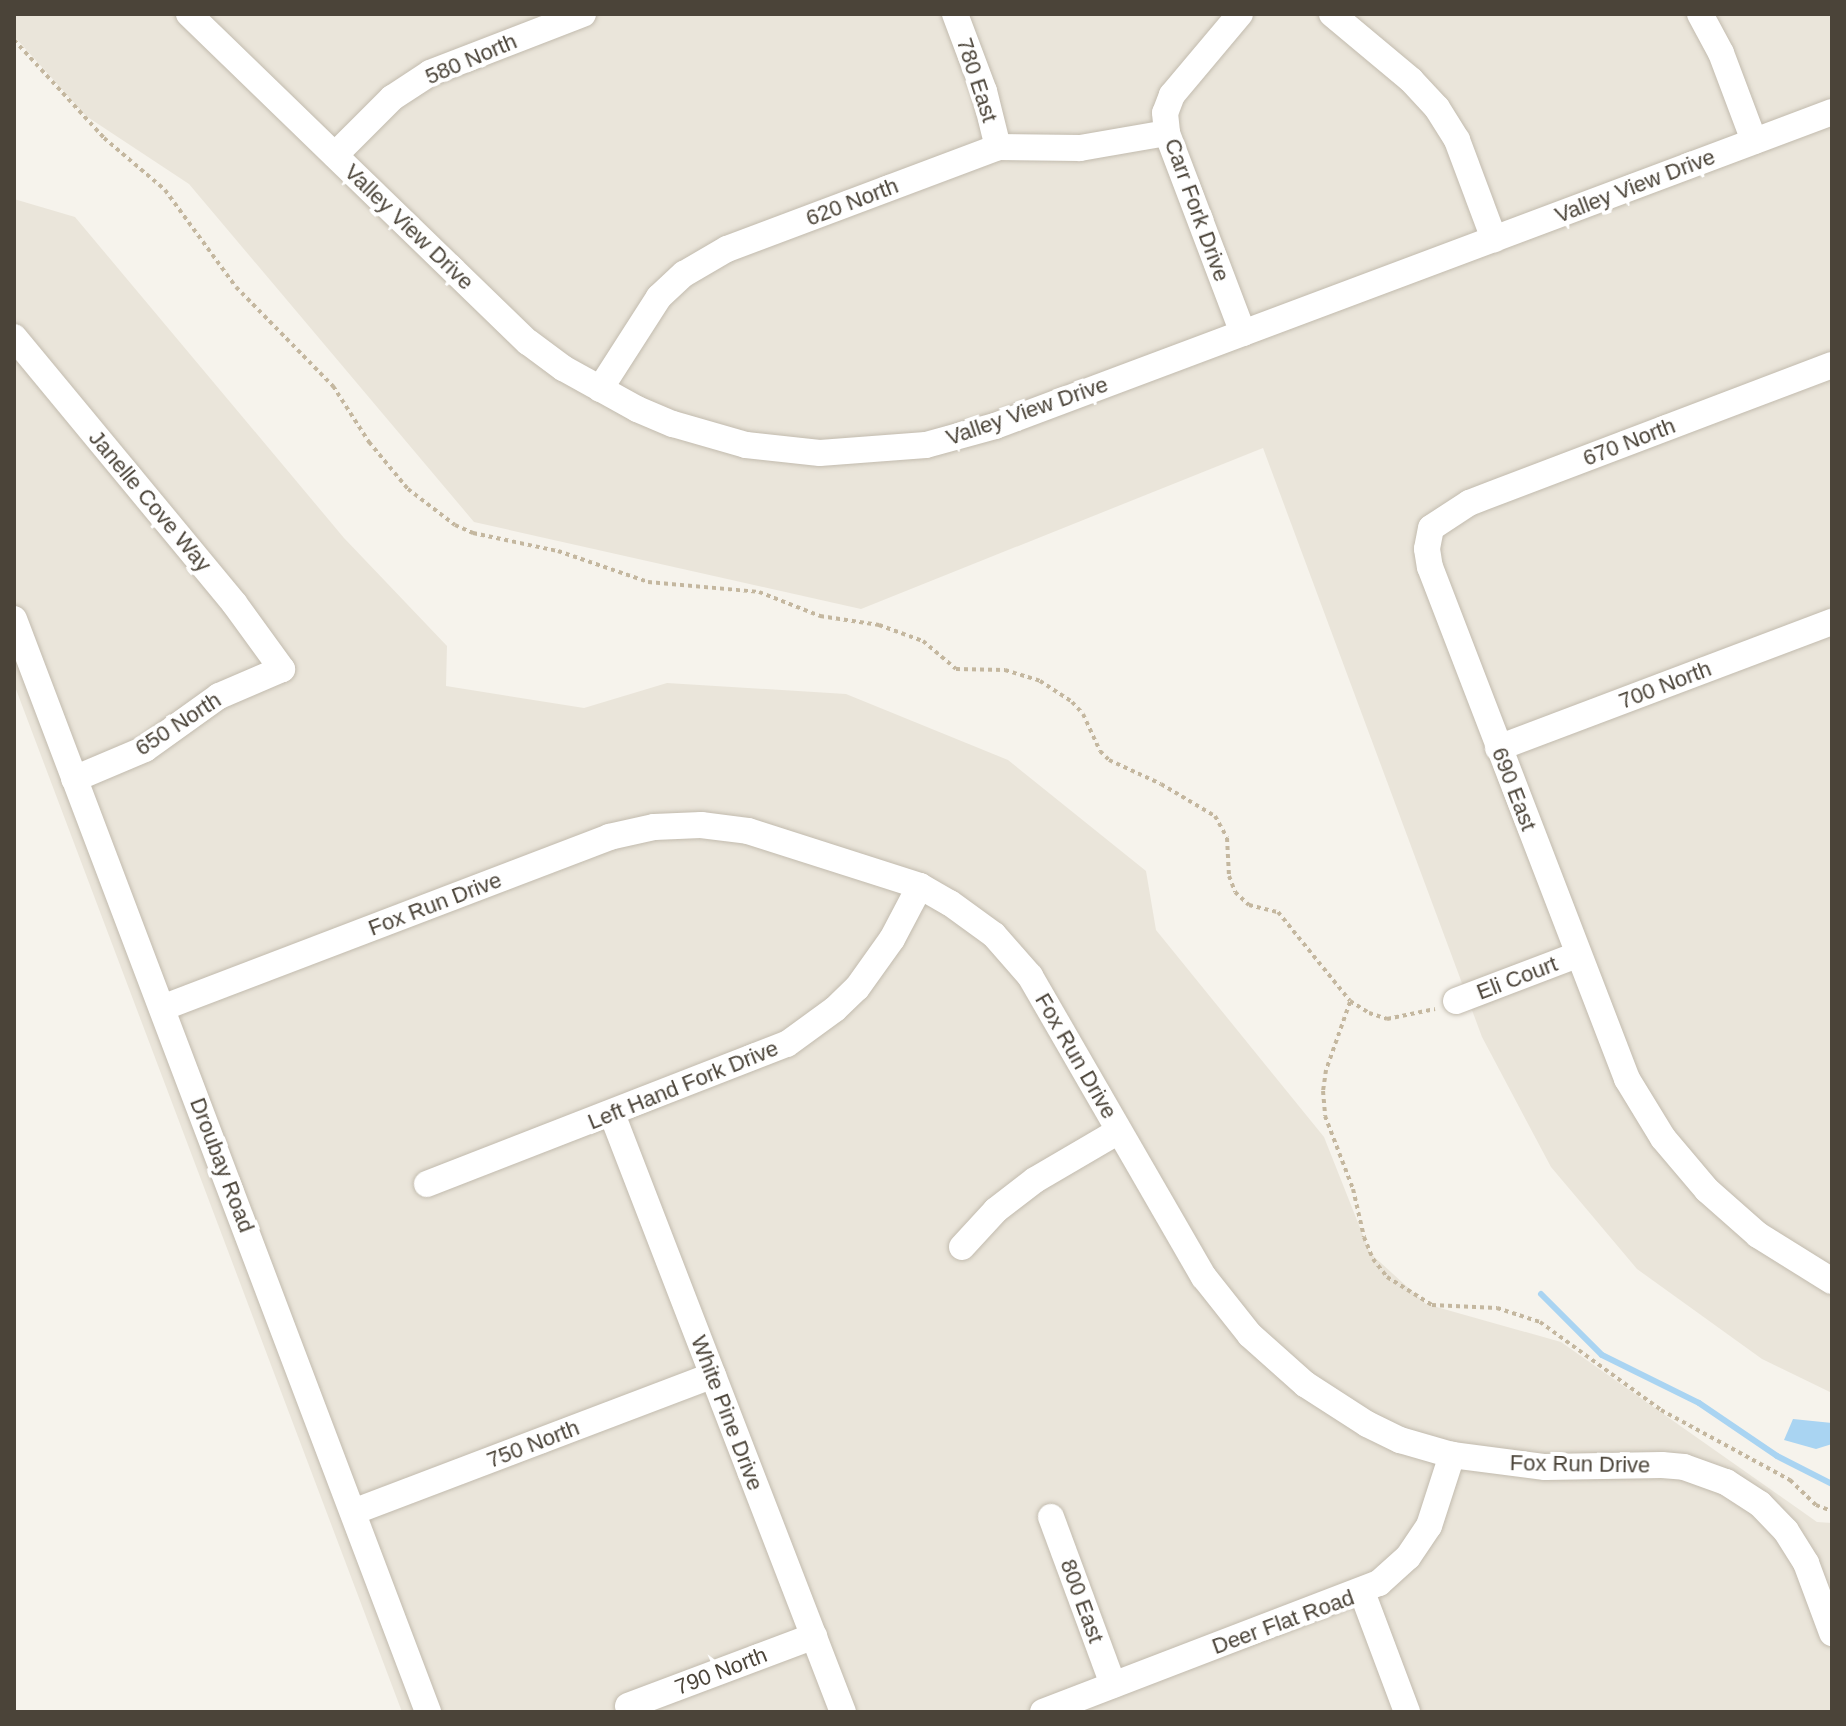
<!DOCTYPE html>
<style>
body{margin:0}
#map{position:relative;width:1846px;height:1726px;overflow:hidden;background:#f6f3ec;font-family:Helvetica,sans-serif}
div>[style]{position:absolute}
.residential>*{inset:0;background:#eae5da}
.water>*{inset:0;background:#a9d4f2}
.stream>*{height:6px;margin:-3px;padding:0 3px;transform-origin:3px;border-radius:3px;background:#a9d4f2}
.path>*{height:4px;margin-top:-2px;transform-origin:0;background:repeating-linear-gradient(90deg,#c4b79f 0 4px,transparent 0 8px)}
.roads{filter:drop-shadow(0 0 2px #c2bbae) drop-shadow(0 0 2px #c2bbae)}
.minor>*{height:26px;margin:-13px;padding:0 13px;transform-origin:13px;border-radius:13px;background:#fff}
span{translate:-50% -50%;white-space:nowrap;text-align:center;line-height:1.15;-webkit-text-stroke:8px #fff;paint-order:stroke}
.street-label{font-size:22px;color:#4b4439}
.frame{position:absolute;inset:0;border:16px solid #4b4439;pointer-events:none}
</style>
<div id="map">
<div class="residential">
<div style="clip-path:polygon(14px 14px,1832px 14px,1832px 1393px,1762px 1359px,1637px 1269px,1551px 1167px,1482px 1037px,1263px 448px,861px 609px,474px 522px,189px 184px,86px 116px,14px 36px)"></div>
<div style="clip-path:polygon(14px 199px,75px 217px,344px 538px,447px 646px,446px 686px,584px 708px,667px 683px,846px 694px,1008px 760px,1146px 871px,1156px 930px,1324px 1137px,1370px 1253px,1426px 1304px,1561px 1342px,1817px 1522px,1832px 1523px,1832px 1712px,402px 1712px,14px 684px)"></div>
</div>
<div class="water">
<div style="clip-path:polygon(1793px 1419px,1832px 1423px,1832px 1444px,1816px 1449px,1784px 1440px)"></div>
</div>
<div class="stream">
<div style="left:1541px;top:1294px;width:86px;rotate:45deg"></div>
<div style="left:1602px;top:1355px;width:108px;rotate:26.3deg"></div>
<div style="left:1699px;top:1403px;width:94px;rotate:34.2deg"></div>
<div style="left:1777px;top:1456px;width:62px;rotate:27deg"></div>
</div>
<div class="path">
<div style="left:14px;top:40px;width:133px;rotate:47.4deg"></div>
<div style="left:104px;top:138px;width:80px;rotate:40.4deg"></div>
<div style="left:165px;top:190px;width:120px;rotate:53.8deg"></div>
<div style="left:236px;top:287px;width:139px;rotate:45.6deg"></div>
<div style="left:333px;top:386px;width:67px;rotate:57.3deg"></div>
<div style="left:369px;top:442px;width:61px;rotate:50.3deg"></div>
<div style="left:408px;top:489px;width:59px;rotate:37.5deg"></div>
<div style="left:455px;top:525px;width:20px;rotate:24deg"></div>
<div style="left:473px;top:533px;width:87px;rotate:12deg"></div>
<div style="left:558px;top:551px;width:95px;rotate:19deg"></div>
<div style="left:648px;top:582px;width:111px;rotate:5.1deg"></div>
<div style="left:759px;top:592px;width:66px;rotate:21.5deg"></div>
<div style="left:820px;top:616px;width:60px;rotate:8.7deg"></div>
<div style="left:879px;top:625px;width:47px;rotate:20deg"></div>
<div style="left:923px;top:641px;width:43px;rotate:40.3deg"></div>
<div style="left:956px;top:669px;width:49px;rotate:1.2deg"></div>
<div style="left:1005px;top:670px;width:37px;rotate:17deg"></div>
<div style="left:1040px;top:681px;width:38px;rotate:33deg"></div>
<div style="left:1072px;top:702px;width:16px;rotate:47deg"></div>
<div style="left:1083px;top:714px;width:41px;rotate:65.3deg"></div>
<div style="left:1100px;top:751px;width:13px;rotate:45deg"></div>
<div style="left:1109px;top:760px;width:57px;rotate:24.8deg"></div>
<div style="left:1161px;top:784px;width:63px;rotate:30.7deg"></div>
<div style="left:1215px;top:816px;width:25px;rotate:61deg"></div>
<div style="left:1227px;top:838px;width:38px;rotate:87deg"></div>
<div style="left:1229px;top:876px;width:17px;rotate:69deg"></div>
<div style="left:1235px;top:892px;width:19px;rotate:43deg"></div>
<div style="left:1249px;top:905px;width:30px;rotate:14deg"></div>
<div style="left:1278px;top:912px;width:114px;rotate:51deg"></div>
<div style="left:1350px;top:1001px;width:22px;rotate:32deg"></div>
<div style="left:1369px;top:1013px;width:19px;rotate:18deg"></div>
<div style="left:1387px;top:1019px;width:49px;rotate:-11.8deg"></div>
<div style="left:1350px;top:1002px;width:72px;rotate:109.4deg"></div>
<div style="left:1326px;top:1070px;width:21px;rotate:98deg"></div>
<div style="left:1323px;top:1091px;width:25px;rotate:85deg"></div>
<div style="left:1325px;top:1116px;width:78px;rotate:69deg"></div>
<div style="left:1353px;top:1189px;width:49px;rotate:77.1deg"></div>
<div style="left:1364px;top:1237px;width:24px;rotate:68deg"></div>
<div style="left:1373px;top:1259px;width:23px;rotate:52deg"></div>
<div style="left:1387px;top:1277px;width:53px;rotate:31.9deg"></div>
<div style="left:1432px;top:1305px;width:65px;rotate:2.6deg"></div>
<div style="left:1497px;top:1308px;width:45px;rotate:18deg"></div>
<div style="left:1540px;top:1322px;width:150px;rotate:36deg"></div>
<div style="left:1661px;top:1410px;width:147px;rotate:28.5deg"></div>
<div style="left:1790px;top:1480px;width:36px;rotate:44deg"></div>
<div style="left:1816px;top:1505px;width:17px;rotate:21deg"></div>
</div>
<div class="roads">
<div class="minor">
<div style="left:189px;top:14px;width:472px;rotate:44.1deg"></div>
<div style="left:528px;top:342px;width:44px;rotate:36.6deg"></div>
<div style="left:563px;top:368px;width:85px;rotate:29deg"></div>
<div style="left:637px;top:409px;width:39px;rotate:23deg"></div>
<div style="left:673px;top:424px;width:76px;rotate:16deg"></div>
<div style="left:746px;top:445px;width:74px;rotate:6.2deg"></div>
<div style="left:820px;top:453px;width:106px;rotate:-4.3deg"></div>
<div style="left:926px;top:445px;width:72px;rotate:-15.4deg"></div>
<div style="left:995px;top:426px;width:894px;rotate:-20.56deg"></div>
<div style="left:955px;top:14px;width:82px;rotate:69.4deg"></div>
<div style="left:984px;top:91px;width:58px;rotate:76deg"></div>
<div style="left:1240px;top:14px;width:106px;rotate:130deg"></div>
<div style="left:1172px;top:95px;width:19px;rotate:111deg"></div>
<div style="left:1165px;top:113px;width:20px;rotate:84deg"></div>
<div style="left:1167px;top:133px;width:214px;rotate:69.2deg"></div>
<div style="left:1332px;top:14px;width:103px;rotate:39.9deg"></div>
<div style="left:1411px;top:80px;width:38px;rotate:47deg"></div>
<div style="left:1437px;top:108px;width:38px;rotate:58deg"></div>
<div style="left:1457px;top:140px;width:106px;rotate:69.5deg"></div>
<div style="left:1700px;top:14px;width:44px;rotate:61.7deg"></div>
<div style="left:1721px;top:53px;width:94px;rotate:69.4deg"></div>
<div style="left:335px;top:155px;width:81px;rotate:-45deg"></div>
<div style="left:392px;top:98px;width:45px;rotate:-33.3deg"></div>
<div style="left:430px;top:73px;width:164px;rotate:-21.1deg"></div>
<div style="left:14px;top:337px;width:345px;rotate:50.4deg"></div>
<div style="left:234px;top:603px;width:82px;rotate:54deg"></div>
<div style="left:282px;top:669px;width:69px;rotate:156.8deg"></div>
<div style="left:219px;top:696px;width:91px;rotate:144.4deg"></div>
<div style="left:145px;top:749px;width:77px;rotate:157.1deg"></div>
<div style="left:1832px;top:365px;width:388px;rotate:159.2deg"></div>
<div style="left:1469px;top:503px;width:45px;rotate:146.7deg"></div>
<div style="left:1431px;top:528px;width:21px;rotate:101deg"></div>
<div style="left:1427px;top:549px;width:18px;rotate:81deg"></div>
<div style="left:1430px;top:567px;width:549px;rotate:68.95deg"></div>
<div style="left:1627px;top:1079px;width:69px;rotate:58.6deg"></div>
<div style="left:1663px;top:1138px;width:68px;rotate:49.8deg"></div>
<div style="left:1707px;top:1190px;width:68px;rotate:41.4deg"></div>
<div style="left:1758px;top:1235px;width:87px;rotate:31.9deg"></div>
<div style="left:600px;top:389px;width:109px;rotate:-57.3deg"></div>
<div style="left:659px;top:297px;width:34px;rotate:-43deg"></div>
<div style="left:684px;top:274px;width:50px;rotate:-30.2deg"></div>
<div style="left:727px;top:249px;width:290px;rotate:-20.6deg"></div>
<div style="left:998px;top:147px;width:82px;rotate:0.7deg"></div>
<div style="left:1080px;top:148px;width:88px;rotate:-9.8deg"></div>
<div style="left:14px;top:619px;width:1169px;rotate:69.25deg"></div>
<div style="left:1498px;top:748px;width:357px;rotate:-20.7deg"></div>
<div style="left:1456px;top:1001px;width:129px;rotate:-20.8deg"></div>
<div style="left:162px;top:1008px;width:479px;rotate:-20.9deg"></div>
<div style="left:609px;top:837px;width:46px;rotate:-12.5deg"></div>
<div style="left:654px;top:827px;width:47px;rotate:-2.4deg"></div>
<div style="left:701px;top:825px;width:47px;rotate:7.3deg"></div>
<div style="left:748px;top:831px;width:181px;rotate:17.7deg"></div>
<div style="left:920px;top:886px;width:34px;rotate:30deg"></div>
<div style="left:950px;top:903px;width:54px;rotate:36deg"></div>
<div style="left:994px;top:935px;width:55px;rotate:48.7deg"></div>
<div style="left:1030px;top:976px;width:348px;rotate:60deg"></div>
<div style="left:1204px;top:1277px;width:74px;rotate:51.6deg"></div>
<div style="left:1250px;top:1335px;width:74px;rotate:41.7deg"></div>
<div style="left:1305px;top:1384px;width:74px;rotate:32.8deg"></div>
<div style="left:1367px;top:1424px;width:37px;rotate:26deg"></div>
<div style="left:1400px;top:1440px;width:54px;rotate:16.1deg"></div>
<div style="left:1452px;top:1455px;width:94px;rotate:7.4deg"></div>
<div style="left:1545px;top:1467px;width:117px;rotate:-1deg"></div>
<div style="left:1662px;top:1465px;width:22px;rotate:5deg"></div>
<div style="left:1684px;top:1467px;width:45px;rotate:19.7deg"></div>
<div style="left:1726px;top:1482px;width:40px;rotate:32.9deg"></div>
<div style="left:1760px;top:1504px;width:37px;rotate:46deg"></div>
<div style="left:1786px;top:1531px;width:38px;rotate:58deg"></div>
<div style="left:1806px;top:1563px;width:75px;rotate:69.6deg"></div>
<div style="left:612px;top:1114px;width:641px;rotate:68.88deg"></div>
<div style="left:427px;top:1184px;width:386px;rotate:-21.3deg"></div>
<div style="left:787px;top:1044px;width:59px;rotate:-36.1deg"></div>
<div style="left:835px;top:1009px;width:30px;rotate:-44deg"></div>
<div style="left:857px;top:988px;width:60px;rotate:-54.5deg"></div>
<div style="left:892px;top:939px;width:60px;rotate:-62.2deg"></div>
<div style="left:962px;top:1247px;width:50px;rotate:-47.4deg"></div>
<div style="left:996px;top:1210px;width:49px;rotate:-37.6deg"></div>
<div style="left:1035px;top:1180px;width:97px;rotate:-30.3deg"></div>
<div style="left:353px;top:1512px;width:385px;rotate:-20.8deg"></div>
<div style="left:1051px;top:1517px;width:179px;rotate:69.7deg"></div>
<div style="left:1362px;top:1592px;width:128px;rotate:69.4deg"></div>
<div style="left:628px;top:1706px;width:199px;rotate:-20.6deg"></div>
<div style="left:1043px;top:1712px;width:360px;rotate:-21deg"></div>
<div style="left:1379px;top:1583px;width:39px;rotate:-42deg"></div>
<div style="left:1408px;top:1557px;width:37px;rotate:-56deg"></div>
<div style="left:1429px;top:1526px;width:75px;rotate:-72.1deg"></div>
</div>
</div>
<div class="street-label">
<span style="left:471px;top:59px;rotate:-23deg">580 North</span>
<span style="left:977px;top:80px;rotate:72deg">780 East</span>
<span style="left:1635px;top:186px;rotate:-21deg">Valley View Drive</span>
<span style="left:852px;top:202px;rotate:-21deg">620 North</span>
<span style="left:1197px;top:210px;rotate:70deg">Carr Fork Drive</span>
<span style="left:409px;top:227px;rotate:44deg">Valley View Drive</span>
<span style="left:1027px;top:411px;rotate:-19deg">Valley View Drive</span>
<span style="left:1629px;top:442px;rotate:-21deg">670 North</span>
<span style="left:150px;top:501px;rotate:50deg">Janelle Cove Way</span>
<span style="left:1665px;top:685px;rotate:-21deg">700 North</span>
<span style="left:178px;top:724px;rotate:-33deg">650 North</span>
<span style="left:1514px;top:789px;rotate:69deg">690 East</span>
<span style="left:435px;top:904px;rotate:-21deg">Fox Run Drive</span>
<span style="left:1517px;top:978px;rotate:-21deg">Eli Court</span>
<span style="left:1076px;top:1056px;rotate:60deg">Fox Run Drive</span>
<span style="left:683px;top:1085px;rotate:-22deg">Left Hand Fork Drive</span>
<span style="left:222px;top:1165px;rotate:69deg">Droubay Road</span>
<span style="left:727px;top:1413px;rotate:69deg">White Pine Drive</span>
<span style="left:533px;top:1444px;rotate:-21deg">750 North</span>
<span style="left:1580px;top:1464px;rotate:1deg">Fox Run Drive</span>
<span style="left:1082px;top:1601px;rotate:70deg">800 East</span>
<span style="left:1283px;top:1622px;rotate:-20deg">Deer Flat Road</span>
<span style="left:721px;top:1671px;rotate:-21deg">790 North</span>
</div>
<div class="frame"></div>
</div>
